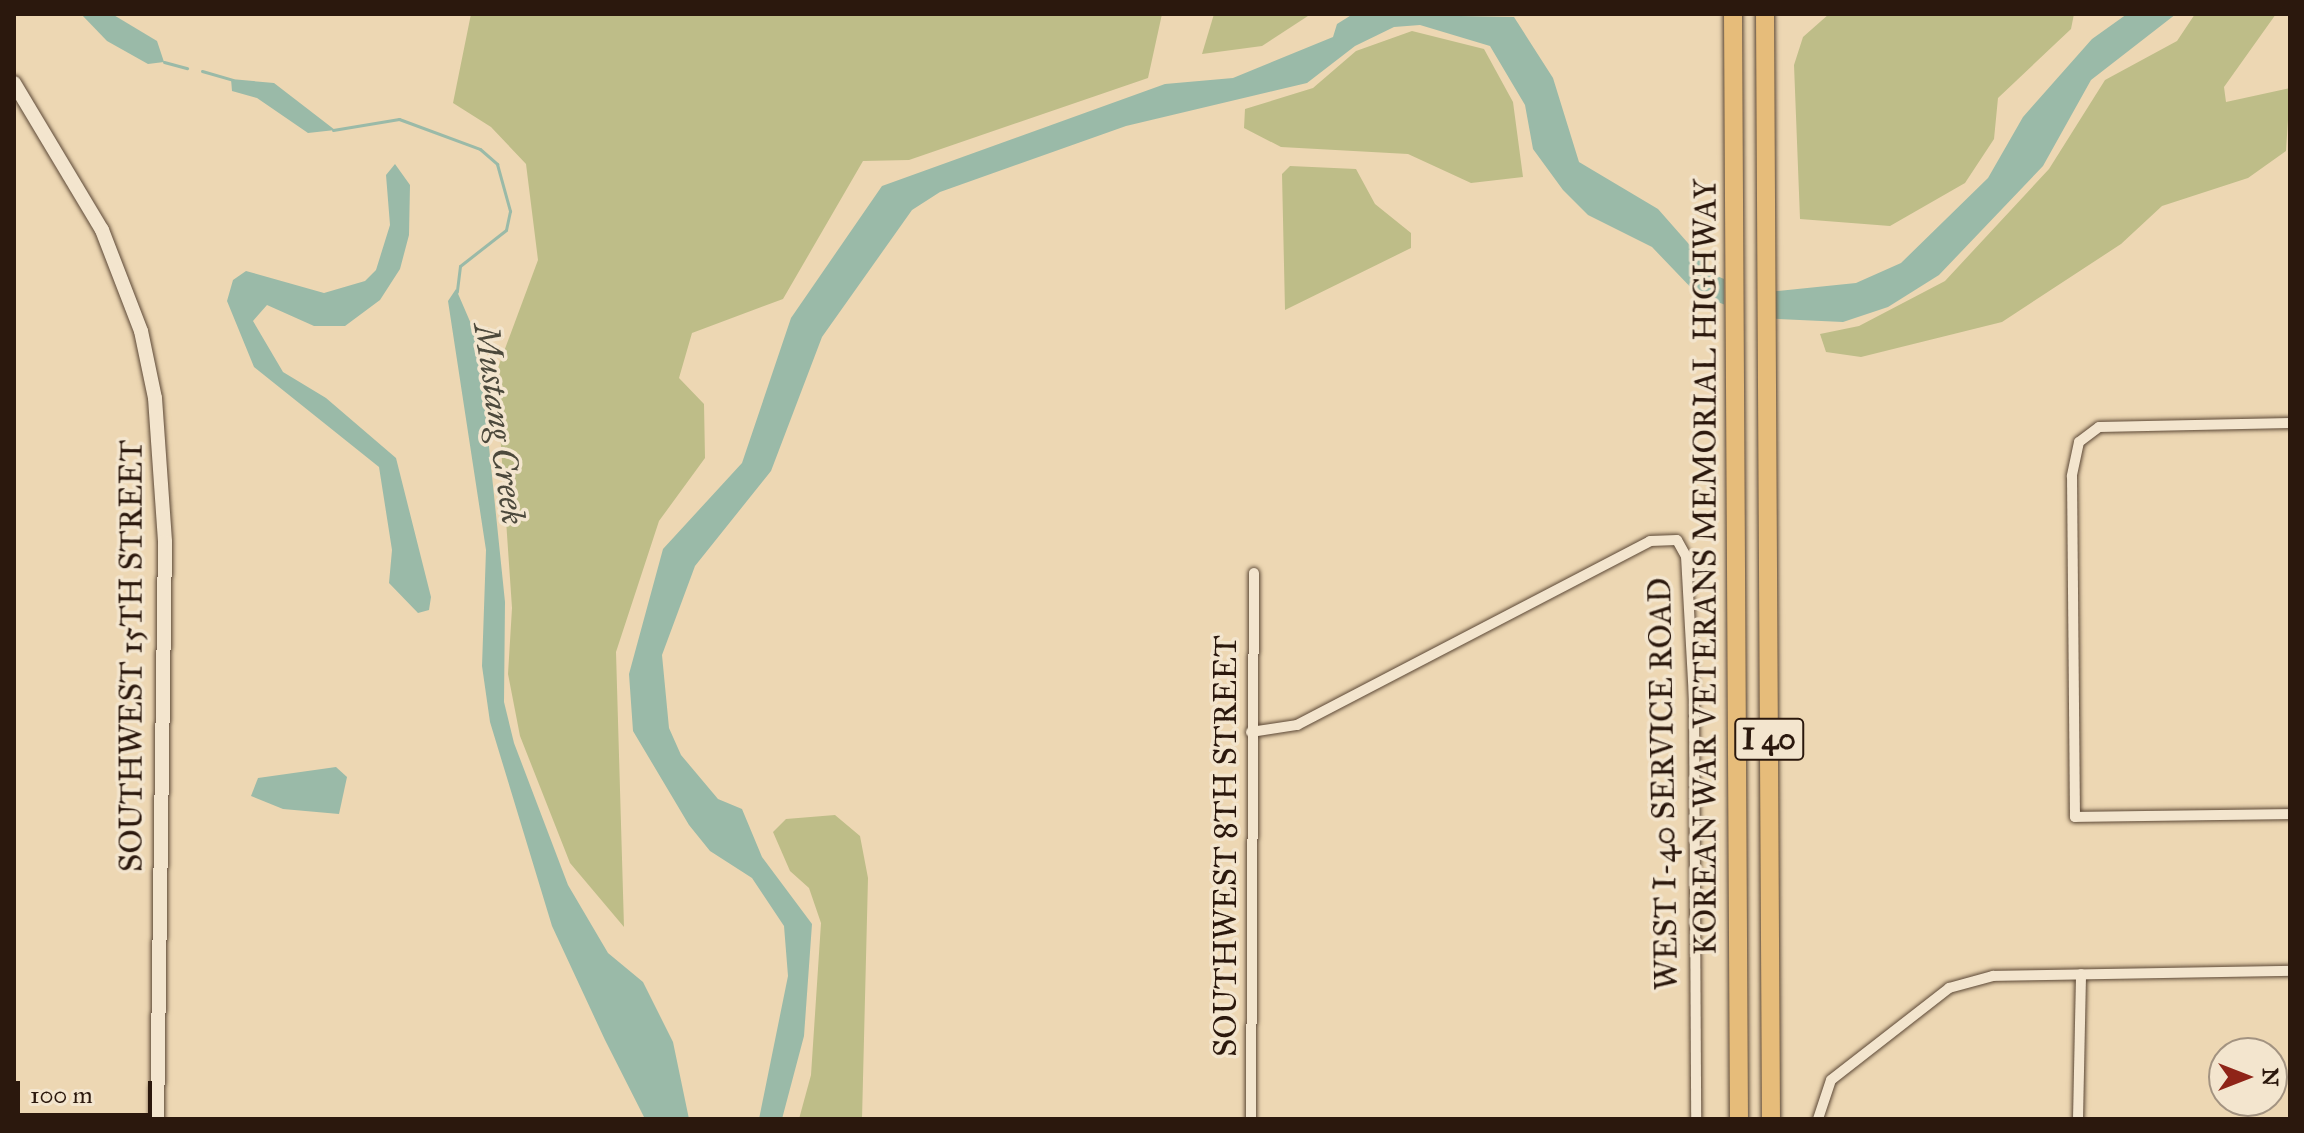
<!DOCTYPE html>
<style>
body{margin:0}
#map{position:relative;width:2304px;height:1133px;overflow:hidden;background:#edd7b3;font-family:"IM FELL Great Primer",serif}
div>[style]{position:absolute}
.green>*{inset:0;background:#bebd88}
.water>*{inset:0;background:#9abaa8}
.pier>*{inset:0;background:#edd7b3}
.stream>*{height:3px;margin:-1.5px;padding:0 1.5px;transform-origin:1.5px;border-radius:1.5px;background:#9abaa8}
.roads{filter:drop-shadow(0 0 2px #5c4836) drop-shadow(0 0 2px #5c4836)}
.street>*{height:10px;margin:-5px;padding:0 5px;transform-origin:5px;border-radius:5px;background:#f3e5ce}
.secondary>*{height:14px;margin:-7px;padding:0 7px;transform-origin:7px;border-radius:7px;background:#f3e5ce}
.highway>*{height:18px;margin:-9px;padding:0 9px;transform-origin:9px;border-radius:9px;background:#e6bc7a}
span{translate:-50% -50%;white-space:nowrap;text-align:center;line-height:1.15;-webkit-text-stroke:7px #f3e5ce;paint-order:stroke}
.shield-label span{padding:2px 6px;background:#f3e5ce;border:2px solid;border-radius:6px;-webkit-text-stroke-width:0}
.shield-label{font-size:30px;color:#2b180d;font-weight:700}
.street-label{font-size:32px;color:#2b180d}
.water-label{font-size:34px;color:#4c493c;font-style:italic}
.frame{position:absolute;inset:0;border:16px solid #2b180d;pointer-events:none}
.north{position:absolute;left:2208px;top:1037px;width:80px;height:80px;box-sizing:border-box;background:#f3e5ce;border:2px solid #a39381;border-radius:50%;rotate:90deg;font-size:22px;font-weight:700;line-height:32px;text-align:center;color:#2b180d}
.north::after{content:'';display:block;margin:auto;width:28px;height:36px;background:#8f2418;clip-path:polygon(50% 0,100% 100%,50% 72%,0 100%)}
.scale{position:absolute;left:16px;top:1081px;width:136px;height:36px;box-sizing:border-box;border:4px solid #2b180d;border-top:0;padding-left:10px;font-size:24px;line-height:28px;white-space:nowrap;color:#2b180d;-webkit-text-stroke:6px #f3e5ce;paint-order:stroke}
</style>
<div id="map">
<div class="green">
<div style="clip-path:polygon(471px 14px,1162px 14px,1148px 78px,909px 160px,863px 161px,783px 299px,692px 333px,679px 378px,704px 404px,705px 458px,659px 521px,616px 652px,624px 927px,570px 863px,520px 736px,508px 674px,512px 608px,496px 373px,538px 260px,526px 164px,491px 127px,453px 103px)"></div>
<div style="clip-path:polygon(1214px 14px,1311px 14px,1262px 46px,1202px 54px)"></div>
<div style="clip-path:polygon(1829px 14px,2074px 14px,2071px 29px,1998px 98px,1994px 139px,1965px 183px,1890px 226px,1800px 219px,1794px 65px,1803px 37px)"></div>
<div style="clip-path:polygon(2195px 14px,2276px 14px,2224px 87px,2226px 102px,2290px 88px,2286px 151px,2248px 178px,2162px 206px,2121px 244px,2002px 322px,1861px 357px,1826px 352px,1820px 334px,1859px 326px,1945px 281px,2049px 169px,2105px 80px,2177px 41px)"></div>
<div style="clip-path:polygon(1412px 31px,1484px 49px,1513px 102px,1523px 177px,1471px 183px,1408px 154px,1281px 147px,1244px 128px,1245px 109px,1313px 88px,1356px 51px)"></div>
<div style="clip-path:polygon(1290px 166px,1356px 169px,1375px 204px,1411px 233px,1411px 248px,1285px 310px,1282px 174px)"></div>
<div style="clip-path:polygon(835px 815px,860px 836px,868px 878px,862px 1119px,799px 1119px,811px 1075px,821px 923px,809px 888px,790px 871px,773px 832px,786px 819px)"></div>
</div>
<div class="water">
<div style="clip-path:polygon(81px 14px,112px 14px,157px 41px,164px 62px,148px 64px,107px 41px)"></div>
<div style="clip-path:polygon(1353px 14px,1514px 17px,1553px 78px,1579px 162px,1658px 209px,1717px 276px,1757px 293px,1856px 283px,1901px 263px,1988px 178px,2023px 117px,2092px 39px,2127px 14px,2176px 14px,2091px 80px,2043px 166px,1939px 275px,1888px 307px,1843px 322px,1759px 318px,1697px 294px,1652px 247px,1588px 215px,1563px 190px,1533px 149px,1525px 105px,1490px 46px,1420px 25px,1394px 27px,1355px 46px,1307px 83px,1126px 126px,940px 192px,912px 210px,822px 337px,771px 471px,695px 566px,662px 655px,669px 728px,681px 755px,718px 799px,742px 809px,762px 857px,812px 924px,804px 1036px,782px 1119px,759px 1119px,788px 976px,784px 926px,752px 878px,710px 851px,689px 825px,633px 731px,629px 674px,663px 549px,742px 463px,791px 318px,882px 186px,1165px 84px,1233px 78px,1333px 37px,1337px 24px)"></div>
<div style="clip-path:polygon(231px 79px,274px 83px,335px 130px,308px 133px,257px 98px,232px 91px)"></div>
<div style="clip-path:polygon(395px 164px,410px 185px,409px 235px,400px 269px,380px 300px,345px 326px,314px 326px,267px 305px,253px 321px,283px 372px,326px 398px,396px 458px,431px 597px,429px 610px,418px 613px,389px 583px,392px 550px,379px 467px,254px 367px,227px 301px,233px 280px,246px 271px,324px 293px,365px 281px,376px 270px,390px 225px,386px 175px)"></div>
<div style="clip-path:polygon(456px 289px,478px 340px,505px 602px,504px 702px,514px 743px,568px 885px,608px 953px,643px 982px,673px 1042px,689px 1119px,645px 1119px,605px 1040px,552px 926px,490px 722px,482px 666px,486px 550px,448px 301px)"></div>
<div style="clip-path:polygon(336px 767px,347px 777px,339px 814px,283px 809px,251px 796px,258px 778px)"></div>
</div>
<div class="pier">
<div style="clip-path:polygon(1724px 276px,1745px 287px,1776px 289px,1776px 324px,1724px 313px)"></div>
</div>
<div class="stream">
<div style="left:164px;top:62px;width:24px;rotate:15deg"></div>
<div style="left:202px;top:71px;width:32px;rotate:16deg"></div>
<div style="left:333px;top:130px;width:67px;rotate:-9.5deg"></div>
<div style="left:399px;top:119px;width:86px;rotate:20.3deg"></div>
<div style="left:480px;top:149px;width:23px;rotate:41deg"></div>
<div style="left:497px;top:164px;width:49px;rotate:74.5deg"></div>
<div style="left:510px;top:211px;width:19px;rotate:102deg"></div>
<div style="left:506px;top:230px;width:58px;rotate:142deg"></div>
<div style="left:460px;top:266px;width:26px;rotate:97deg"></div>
</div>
<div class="roads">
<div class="street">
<div style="left:2290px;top:423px;width:191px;rotate:178.8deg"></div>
<div style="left:2099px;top:427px;width:25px;rotate:143deg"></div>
<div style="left:2079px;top:442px;width:35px;rotate:102deg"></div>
<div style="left:2072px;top:476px;width:341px;rotate:89.5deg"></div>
<div style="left:2075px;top:817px;width:215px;rotate:-0.8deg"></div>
<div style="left:1251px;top:732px;width:47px;rotate:-8.7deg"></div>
<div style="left:1297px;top:725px;width:398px;rotate:-27.5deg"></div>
<div style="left:1650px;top:541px;width:27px;rotate:-2deg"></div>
<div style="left:1677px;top:540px;width:18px;rotate:61deg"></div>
<div style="left:1686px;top:556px;width:143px;rotate:86.8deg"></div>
<div style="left:1694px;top:699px;width:420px;rotate:89.7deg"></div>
<div style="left:1251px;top:1119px;width:546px;rotate:-89.69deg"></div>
<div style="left:1818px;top:1119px;width:41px;rotate:-71.6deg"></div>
<div style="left:1831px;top:1080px;width:150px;rotate:-37.9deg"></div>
<div style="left:1949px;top:988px;width:46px;rotate:-15.3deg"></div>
<div style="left:1993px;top:976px;width:297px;rotate:-1deg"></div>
<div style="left:2078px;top:1119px;width:145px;rotate:-88.8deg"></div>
</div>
<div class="secondary">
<div style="left:14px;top:83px;width:171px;rotate:59.1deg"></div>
<div style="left:102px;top:230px;width:108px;rotate:68.9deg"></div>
<div style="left:141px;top:331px;width:68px;rotate:78.2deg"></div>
<div style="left:155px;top:398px;width:144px;rotate:86deg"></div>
<div style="left:165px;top:542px;width:577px;rotate:90.79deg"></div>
</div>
<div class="highway">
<div style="left:1733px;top:14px;width:1105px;rotate:89.69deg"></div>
<div style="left:1765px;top:14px;width:1105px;rotate:89.69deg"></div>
</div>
</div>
<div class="shield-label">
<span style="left:1769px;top:739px">I 40</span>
</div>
<div class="street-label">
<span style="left:1706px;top:567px;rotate:-90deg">KOREAN WAR VETERANS MEMORIAL HIGHWAY</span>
<span style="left:132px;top:656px;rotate:-90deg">SOUTHWEST 15TH STREET</span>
<span style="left:1664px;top:784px;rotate:-91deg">WEST I-40 SERVICE ROAD</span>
<span style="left:1226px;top:846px;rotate:-90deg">SOUTHWEST 8TH STREET</span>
</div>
<div class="water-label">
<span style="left:500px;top:424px;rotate:82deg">Mustang Creek</span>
</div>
<div class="frame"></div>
<div class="north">N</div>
<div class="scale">100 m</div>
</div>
